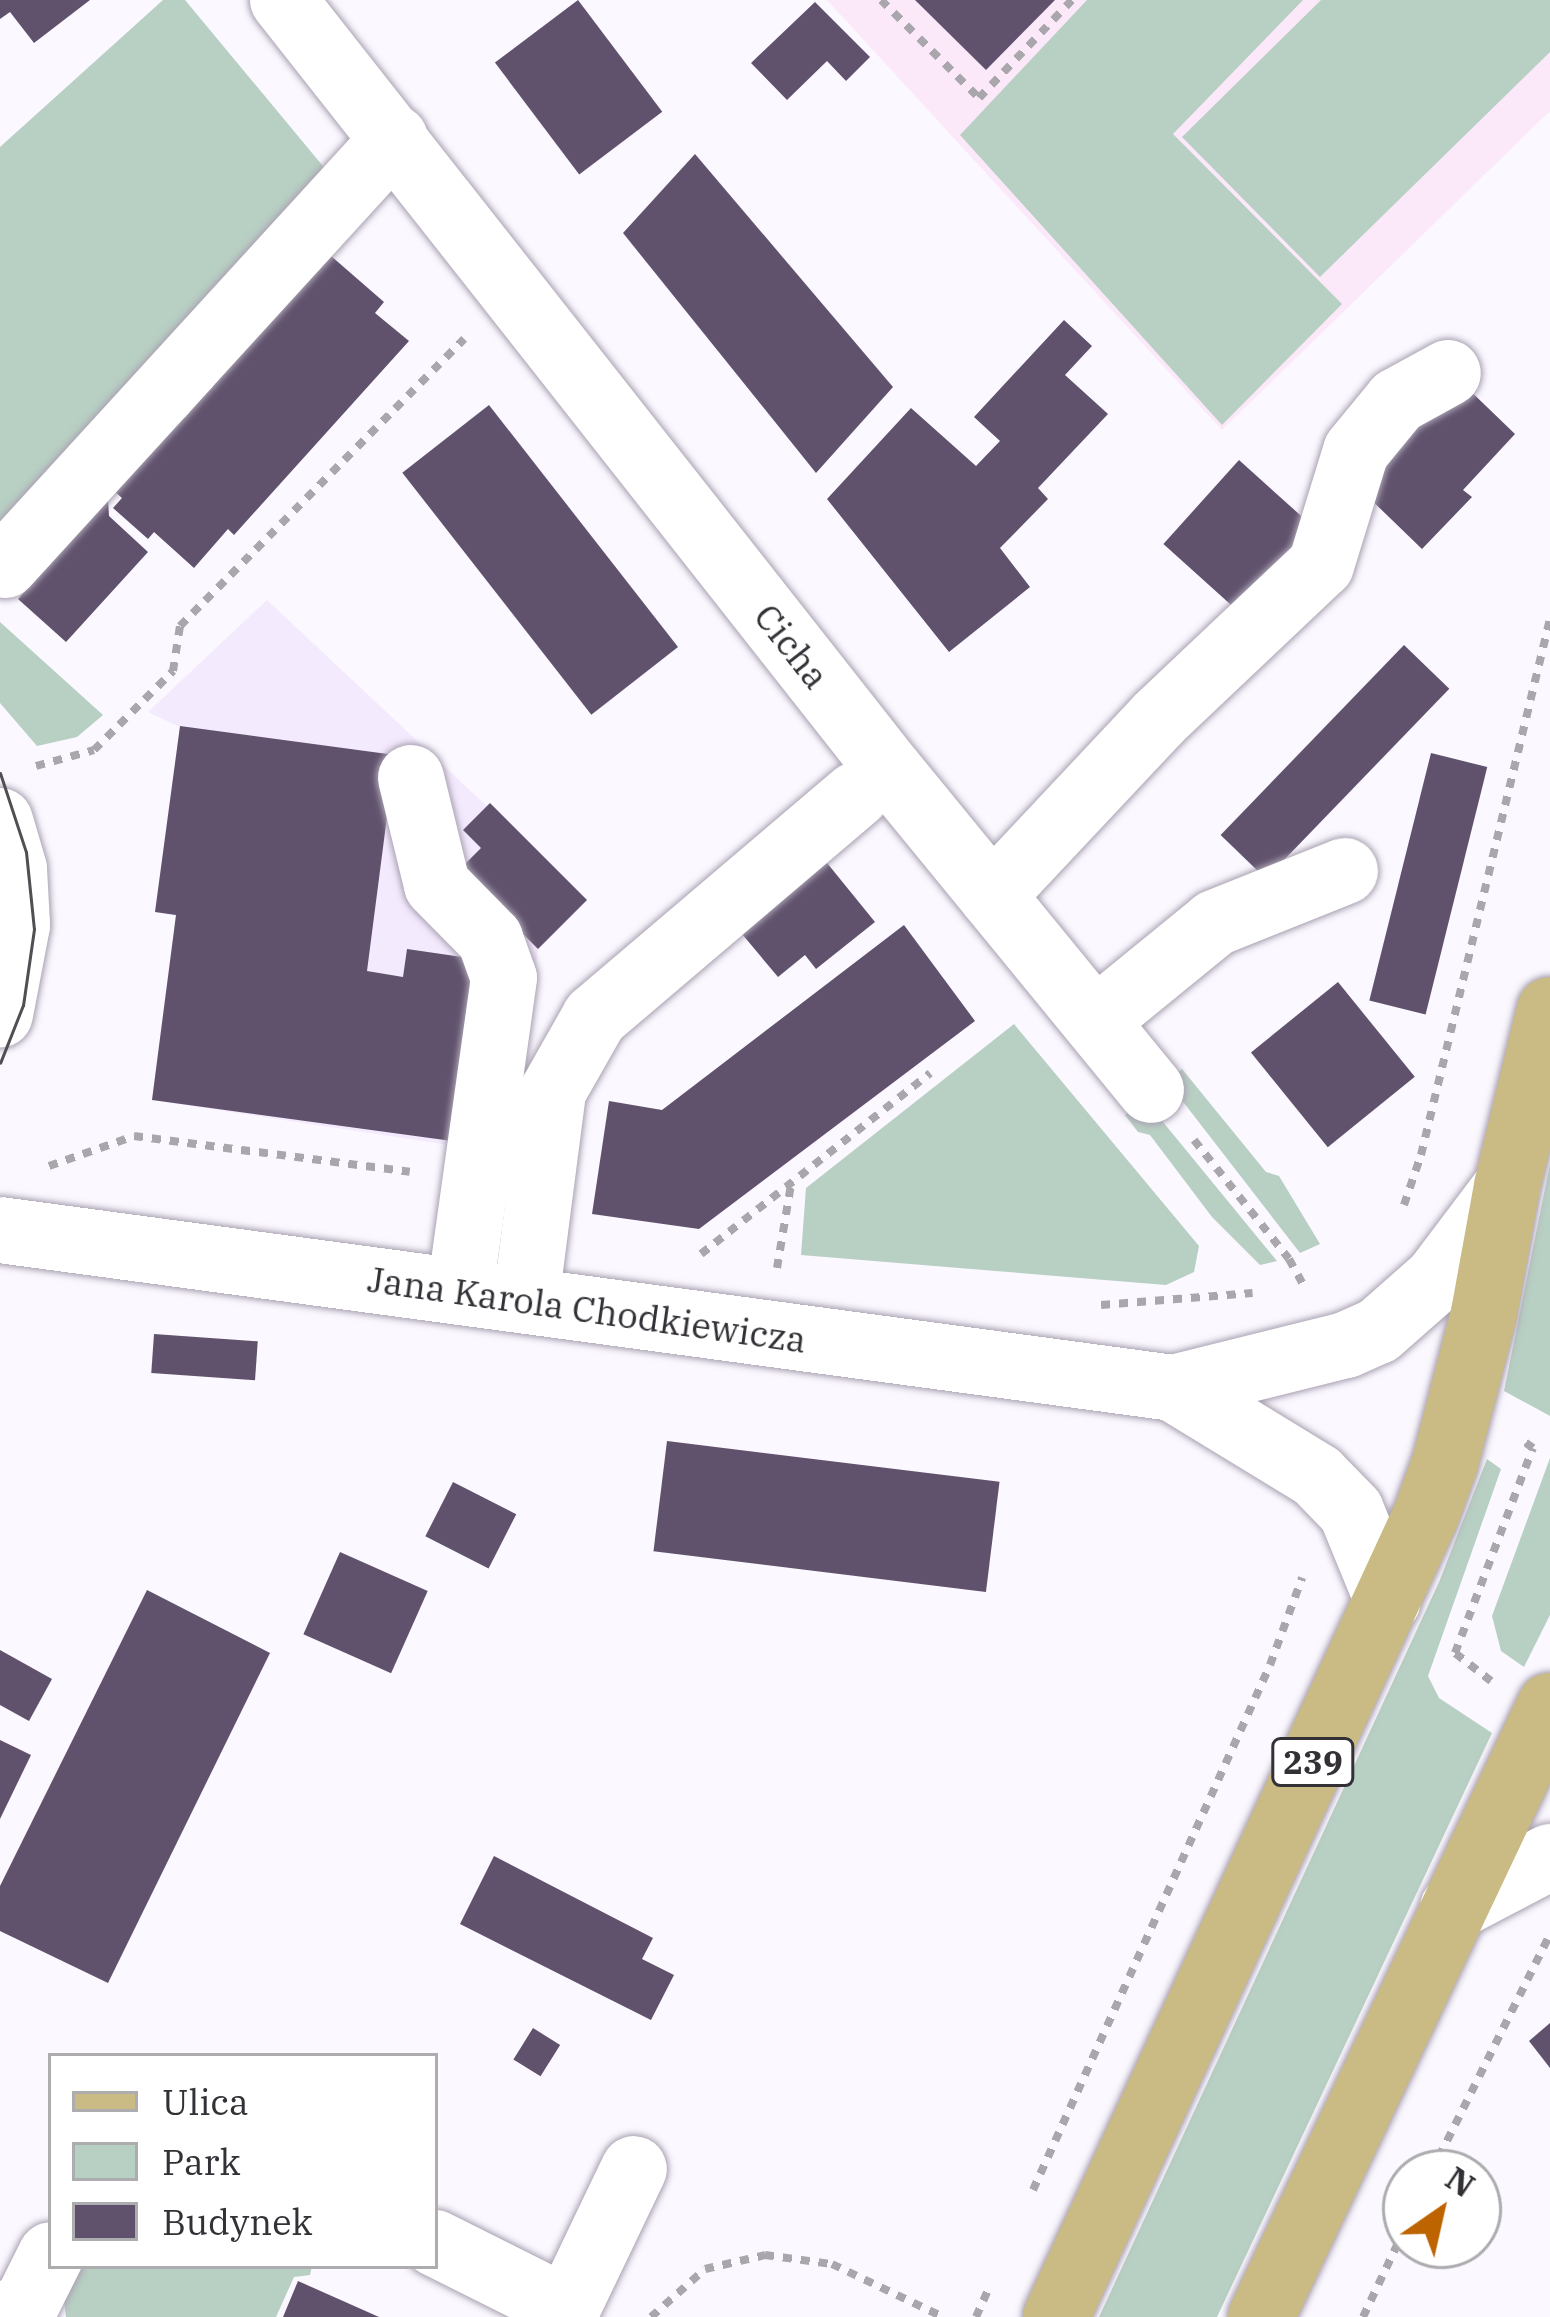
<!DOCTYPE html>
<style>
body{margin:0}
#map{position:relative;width:1550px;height:2317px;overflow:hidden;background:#fbf8ff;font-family:"IBM Plex Serif",serif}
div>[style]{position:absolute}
.built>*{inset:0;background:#f4eafe}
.education>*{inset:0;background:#fbe9fa}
.green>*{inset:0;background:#b8cfc3}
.building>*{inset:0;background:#60526d;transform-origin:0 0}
.path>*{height:8px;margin-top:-4px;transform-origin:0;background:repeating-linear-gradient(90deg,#a9a6ac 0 9px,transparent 0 18px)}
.roads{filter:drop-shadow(0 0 3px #aaa2b2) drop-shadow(0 0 3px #aaa2b2)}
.minor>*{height:66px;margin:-33px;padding:0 33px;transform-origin:33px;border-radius:33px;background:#fff}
.major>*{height:66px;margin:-33px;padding:0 33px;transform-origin:33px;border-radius:33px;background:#cabb84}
.tram>*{height:3px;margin:-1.5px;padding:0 1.5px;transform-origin:1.5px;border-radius:1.5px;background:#514e54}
span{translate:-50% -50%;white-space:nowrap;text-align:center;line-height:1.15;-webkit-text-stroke:12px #fff;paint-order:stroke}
.shield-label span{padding:3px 9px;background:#fff;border:3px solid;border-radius:9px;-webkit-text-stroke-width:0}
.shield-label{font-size:33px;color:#333036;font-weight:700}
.street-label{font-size:36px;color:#333036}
.legend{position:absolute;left:48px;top:2053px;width:390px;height:216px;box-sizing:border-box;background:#fff;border:3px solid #adacaf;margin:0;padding:15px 21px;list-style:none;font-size:36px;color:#333036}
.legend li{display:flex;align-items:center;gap:24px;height:60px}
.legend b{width:60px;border:3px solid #adacaf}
.north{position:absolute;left:1382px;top:2149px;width:120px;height:120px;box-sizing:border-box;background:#fff;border:3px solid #adacaf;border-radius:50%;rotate:34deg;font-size:33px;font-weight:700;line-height:48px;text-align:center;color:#333036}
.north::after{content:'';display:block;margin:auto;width:42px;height:54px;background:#bd6400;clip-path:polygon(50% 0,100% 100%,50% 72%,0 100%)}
</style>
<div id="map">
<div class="built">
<div style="clip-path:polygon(267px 600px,587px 900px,538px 949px,515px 1155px,152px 1100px,176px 916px,155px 912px,180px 727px,148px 712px)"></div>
</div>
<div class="education">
<div style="clip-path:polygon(827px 0,1550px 0,1550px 111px,1222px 430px)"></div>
</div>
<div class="green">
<div style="clip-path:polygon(163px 0,185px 0,327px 171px,0 526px,0 147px)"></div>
<div style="clip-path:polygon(1087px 0,1303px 0,1173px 134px,1342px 304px,1222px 425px,960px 135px)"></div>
<div style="clip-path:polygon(1321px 0,1550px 0,1550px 52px,1320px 277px,1182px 137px)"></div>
<div style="clip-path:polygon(0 622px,103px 715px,77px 737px,37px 746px,0 703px)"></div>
<div style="clip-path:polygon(1014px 1024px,1199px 1246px,1194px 1272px,1166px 1285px,801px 1255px,806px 1188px)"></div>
<div style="clip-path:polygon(1182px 1069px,1266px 1172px,1279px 1176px,1320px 1244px,1300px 1253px,1167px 1081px)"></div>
<div style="clip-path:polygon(1145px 1100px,1277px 1261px,1260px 1265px,1212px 1217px,1150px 1135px,1138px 1132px,1125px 1115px)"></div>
<div style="clip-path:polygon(1550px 1164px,1550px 1416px,1504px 1391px)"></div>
<div style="clip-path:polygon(1550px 1458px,1550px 1615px,1524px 1667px,1501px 1651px,1492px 1616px)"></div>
<div style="clip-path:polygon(1487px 1459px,1501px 1469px,1428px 1676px,1439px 1698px,1492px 1733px,1217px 2317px,1099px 2317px,1439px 1582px)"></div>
<div style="clip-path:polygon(69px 2266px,312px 2266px,310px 2275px,294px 2277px,276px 2317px,66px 2317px,63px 2292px)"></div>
</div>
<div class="building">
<div style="clip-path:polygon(0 0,90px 0,34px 43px,10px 12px,0 19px)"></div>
<div style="left:578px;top:0;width:140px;height:104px;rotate:53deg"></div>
<div style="clip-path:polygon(915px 0,1055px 0,986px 70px)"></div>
<div style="clip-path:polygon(815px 2px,870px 57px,846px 81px,827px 61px,787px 100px,751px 63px)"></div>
<div style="clip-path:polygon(695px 154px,893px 387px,816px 473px,623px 233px)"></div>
<div style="clip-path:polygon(323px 249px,384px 302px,375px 313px,409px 341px,234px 535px,228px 529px,194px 568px,154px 532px,148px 539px,113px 508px,122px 498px,105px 483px,172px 406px,185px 418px)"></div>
<div style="clip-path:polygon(1064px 320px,1092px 346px,1065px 375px,1108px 414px,1038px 488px,1048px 499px,1000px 548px,1030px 587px,949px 652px,827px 499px,911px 408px,976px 466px,1000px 441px,974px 417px)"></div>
<div style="clip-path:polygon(1459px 380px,1515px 434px,1463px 490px,1472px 497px,1422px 549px,1360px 489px)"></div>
<div style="left:489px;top:405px;width:307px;height:110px;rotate:52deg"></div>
<div style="left:1239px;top:460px;width:108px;height:113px;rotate:42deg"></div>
<div style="clip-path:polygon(108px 499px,109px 516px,148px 552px,66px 642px,18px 599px)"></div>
<div style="left:1404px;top:645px;width:63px;height:264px;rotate:44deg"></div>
<div style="clip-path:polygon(180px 726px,395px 755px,367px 971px,403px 977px,407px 949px,476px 959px,452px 1141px,152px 1100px,176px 915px,155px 912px)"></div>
<div style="left:1431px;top:753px;width:58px;height:255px;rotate:14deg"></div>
<div style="clip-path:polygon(490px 803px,587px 900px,538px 949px,459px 870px,481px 848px,463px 830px)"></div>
<div style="clip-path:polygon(823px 858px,875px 922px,816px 969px,805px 955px,778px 977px,737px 928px)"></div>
<div style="clip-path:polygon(904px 925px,975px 1021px,699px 1229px,592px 1214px,609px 1101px,662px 1110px)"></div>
<div style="left:1338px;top:982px;width:122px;height:112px;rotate:51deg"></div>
<div style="left:154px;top:1334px;width:104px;height:39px;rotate:4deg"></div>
<div style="left:667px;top:1441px;width:335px;height:111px;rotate:7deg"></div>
<div style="left:453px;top:1482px;width:71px;height:61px;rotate:27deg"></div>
<div style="left:340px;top:1552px;width:96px;height:90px;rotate:24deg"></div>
<div style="clip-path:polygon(147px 1590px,270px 1653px,108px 1983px,0 1931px,0 1886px)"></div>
<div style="clip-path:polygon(0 1650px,52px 1679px,29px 1721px,0 1705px)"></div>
<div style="clip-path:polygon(0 1740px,31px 1755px,0 1819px)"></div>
<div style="clip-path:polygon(494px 1856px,653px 1938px,642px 1959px,674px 1975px,651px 2020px,460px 1924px)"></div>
<div style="clip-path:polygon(1550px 2023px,1550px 2068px,1529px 2041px)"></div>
<div style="left:533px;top:2028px;width:32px;height:37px;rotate:32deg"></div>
<div style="clip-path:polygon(298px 2281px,379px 2317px,283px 2317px)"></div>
</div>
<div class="path">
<div style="left:881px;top:0;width:139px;rotate:45deg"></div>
<div style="left:979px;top:98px;width:135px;rotate:-46.5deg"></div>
<div style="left:36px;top:766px;width:60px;rotate:-15.4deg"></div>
<div style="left:94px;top:750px;width:112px;rotate:-45deg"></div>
<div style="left:173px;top:671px;width:46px;rotate:-81.2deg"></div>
<div style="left:180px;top:626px;width:404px;rotate:-45.3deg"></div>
<div style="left:1194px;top:1140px;width:152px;rotate:51.4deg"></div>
<div style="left:1289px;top:1259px;width:31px;rotate:61deg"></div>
<div style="left:49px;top:1166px;width:90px;rotate:-19.4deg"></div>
<div style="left:134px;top:1136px;width:278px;rotate:7.4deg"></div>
<div style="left:1404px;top:1205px;width:53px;rotate:-71.2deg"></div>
<div style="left:1421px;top:1155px;width:551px;rotate:-76.47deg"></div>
<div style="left:701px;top:1254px;width:292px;rotate:-38.3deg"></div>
<div style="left:777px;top:1268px;width:85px;rotate:-80.5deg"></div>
<div style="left:1101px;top:1305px;width:152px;rotate:-4.5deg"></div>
<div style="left:1491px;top:1681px;width:46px;rotate:-142.1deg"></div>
<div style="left:1455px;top:1653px;width:219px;rotate:-69.2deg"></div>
<div style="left:1533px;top:1448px;width:14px;rotate:-144deg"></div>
<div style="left:1431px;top:2173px;width:265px;rotate:-63.5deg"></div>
<div style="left:1033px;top:2190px;width:576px;rotate:-65.7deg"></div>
<div style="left:1270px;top:1665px;width:93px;rotate:-69.8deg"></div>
<div style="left:651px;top:2317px;width:72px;rotate:-41.6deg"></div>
<div style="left:705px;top:2269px;width:62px;rotate:-13.1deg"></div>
<div style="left:765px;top:2255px;width:68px;rotate:7.7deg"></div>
<div style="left:832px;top:2264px;width:123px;rotate:25.5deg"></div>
<div style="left:976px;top:2317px;width:34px;rotate:-66deg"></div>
<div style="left:1363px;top:2317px;width:101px;rotate:-64.7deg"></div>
</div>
<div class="roads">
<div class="minor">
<div style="left:283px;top:0;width:981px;rotate:51.79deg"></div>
<div style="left:890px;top:771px;width:412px;rotate:50.7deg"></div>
<div style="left:5px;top:565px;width:578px;rotate:-47.59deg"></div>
<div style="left:411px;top:778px;width:110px;rotate:76.3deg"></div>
<div style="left:437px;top:885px;width:76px;rotate:45.5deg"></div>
<div style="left:490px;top:939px;width:41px;rotate:70.3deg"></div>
<div style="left:504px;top:978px;width:317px;rotate:98deg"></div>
<div style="left:0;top:821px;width:50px;rotate:73.7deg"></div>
<div style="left:14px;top:869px;width:56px;rotate:86.9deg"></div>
<div style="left:17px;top:925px;width:91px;rotate:100.8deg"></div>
<div style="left:992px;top:896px;width:244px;rotate:-46.8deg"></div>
<div style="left:1159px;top:718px;width:223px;rotate:-43.4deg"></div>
<div style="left:1321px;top:565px;width:119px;rotate:-72.9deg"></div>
<div style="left:1356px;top:451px;width:65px;rotate:-50.6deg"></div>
<div style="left:1397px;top:401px;width:58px;rotate:-28.8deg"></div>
<div style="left:1095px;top:1021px;width:155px;rotate:-39.2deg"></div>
<div style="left:1215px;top:923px;width:140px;rotate:-21.8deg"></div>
<div style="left:0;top:1230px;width:1184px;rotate:7.67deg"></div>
<div style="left:1173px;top:1388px;width:178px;rotate:-14deg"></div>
<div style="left:1346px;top:1345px;width:35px;rotate:-24deg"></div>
<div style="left:1378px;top:1331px;width:79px;rotate:-41.4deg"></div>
<div style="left:1437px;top:1279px;width:116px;rotate:-53deg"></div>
<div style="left:526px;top:1300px;width:211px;rotate:-82.6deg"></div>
<div style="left:553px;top:1091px;width:85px;rotate:-60.4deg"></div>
<div style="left:595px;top:1017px;width:343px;rotate:-40.4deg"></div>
<div style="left:1173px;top:1388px;width:169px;rotate:31.4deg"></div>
<div style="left:1317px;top:1476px;width:49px;rotate:45.8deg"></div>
<div style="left:1351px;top:1511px;width:97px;rotate:67.7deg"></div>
<div style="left:1453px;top:1908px;width:110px;rotate:-27.7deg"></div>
<div style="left:435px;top:2243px;width:148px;rotate:26.6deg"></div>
<div style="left:0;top:2316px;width:27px;rotate:-20deg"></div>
<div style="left:25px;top:2307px;width:58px;rotate:-63.4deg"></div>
<div style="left:563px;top:2317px;width:164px;rotate:-64.4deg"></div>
</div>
<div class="major">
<div style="left:1056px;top:2317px;width:883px;rotate:-65.23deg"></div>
<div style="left:1426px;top:1515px;width:55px;rotate:-69.9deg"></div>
<div style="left:1445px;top:1463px;width:155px;rotate:-75.4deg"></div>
<div style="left:1484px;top:1313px;width:129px;rotate:-79.7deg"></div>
<div style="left:1507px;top:1186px;width:181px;rotate:-76.3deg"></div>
<div style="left:1261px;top:2317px;width:676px;rotate:-64.69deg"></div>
</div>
</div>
<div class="tram">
<div style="left:0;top:773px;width:83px;rotate:71.8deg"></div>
<div style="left:26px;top:852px;width:77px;rotate:84.1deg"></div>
<div style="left:34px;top:929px;width:77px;rotate:98.2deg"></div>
<div style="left:23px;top:1005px;width:62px;rotate:111.6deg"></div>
</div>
<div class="shield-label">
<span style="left:1313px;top:1762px">239</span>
</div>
<div class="street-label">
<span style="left:792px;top:646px;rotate:52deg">Cicha</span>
<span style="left:587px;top:1309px;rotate:8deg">Jana Karola Chodkiewicza</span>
</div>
<ul class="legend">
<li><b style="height:15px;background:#cabb84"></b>Ulica</li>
<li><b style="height:33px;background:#b8cfc3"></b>Park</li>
<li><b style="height:33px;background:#60526d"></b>Budynek</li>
</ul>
<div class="north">N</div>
</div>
